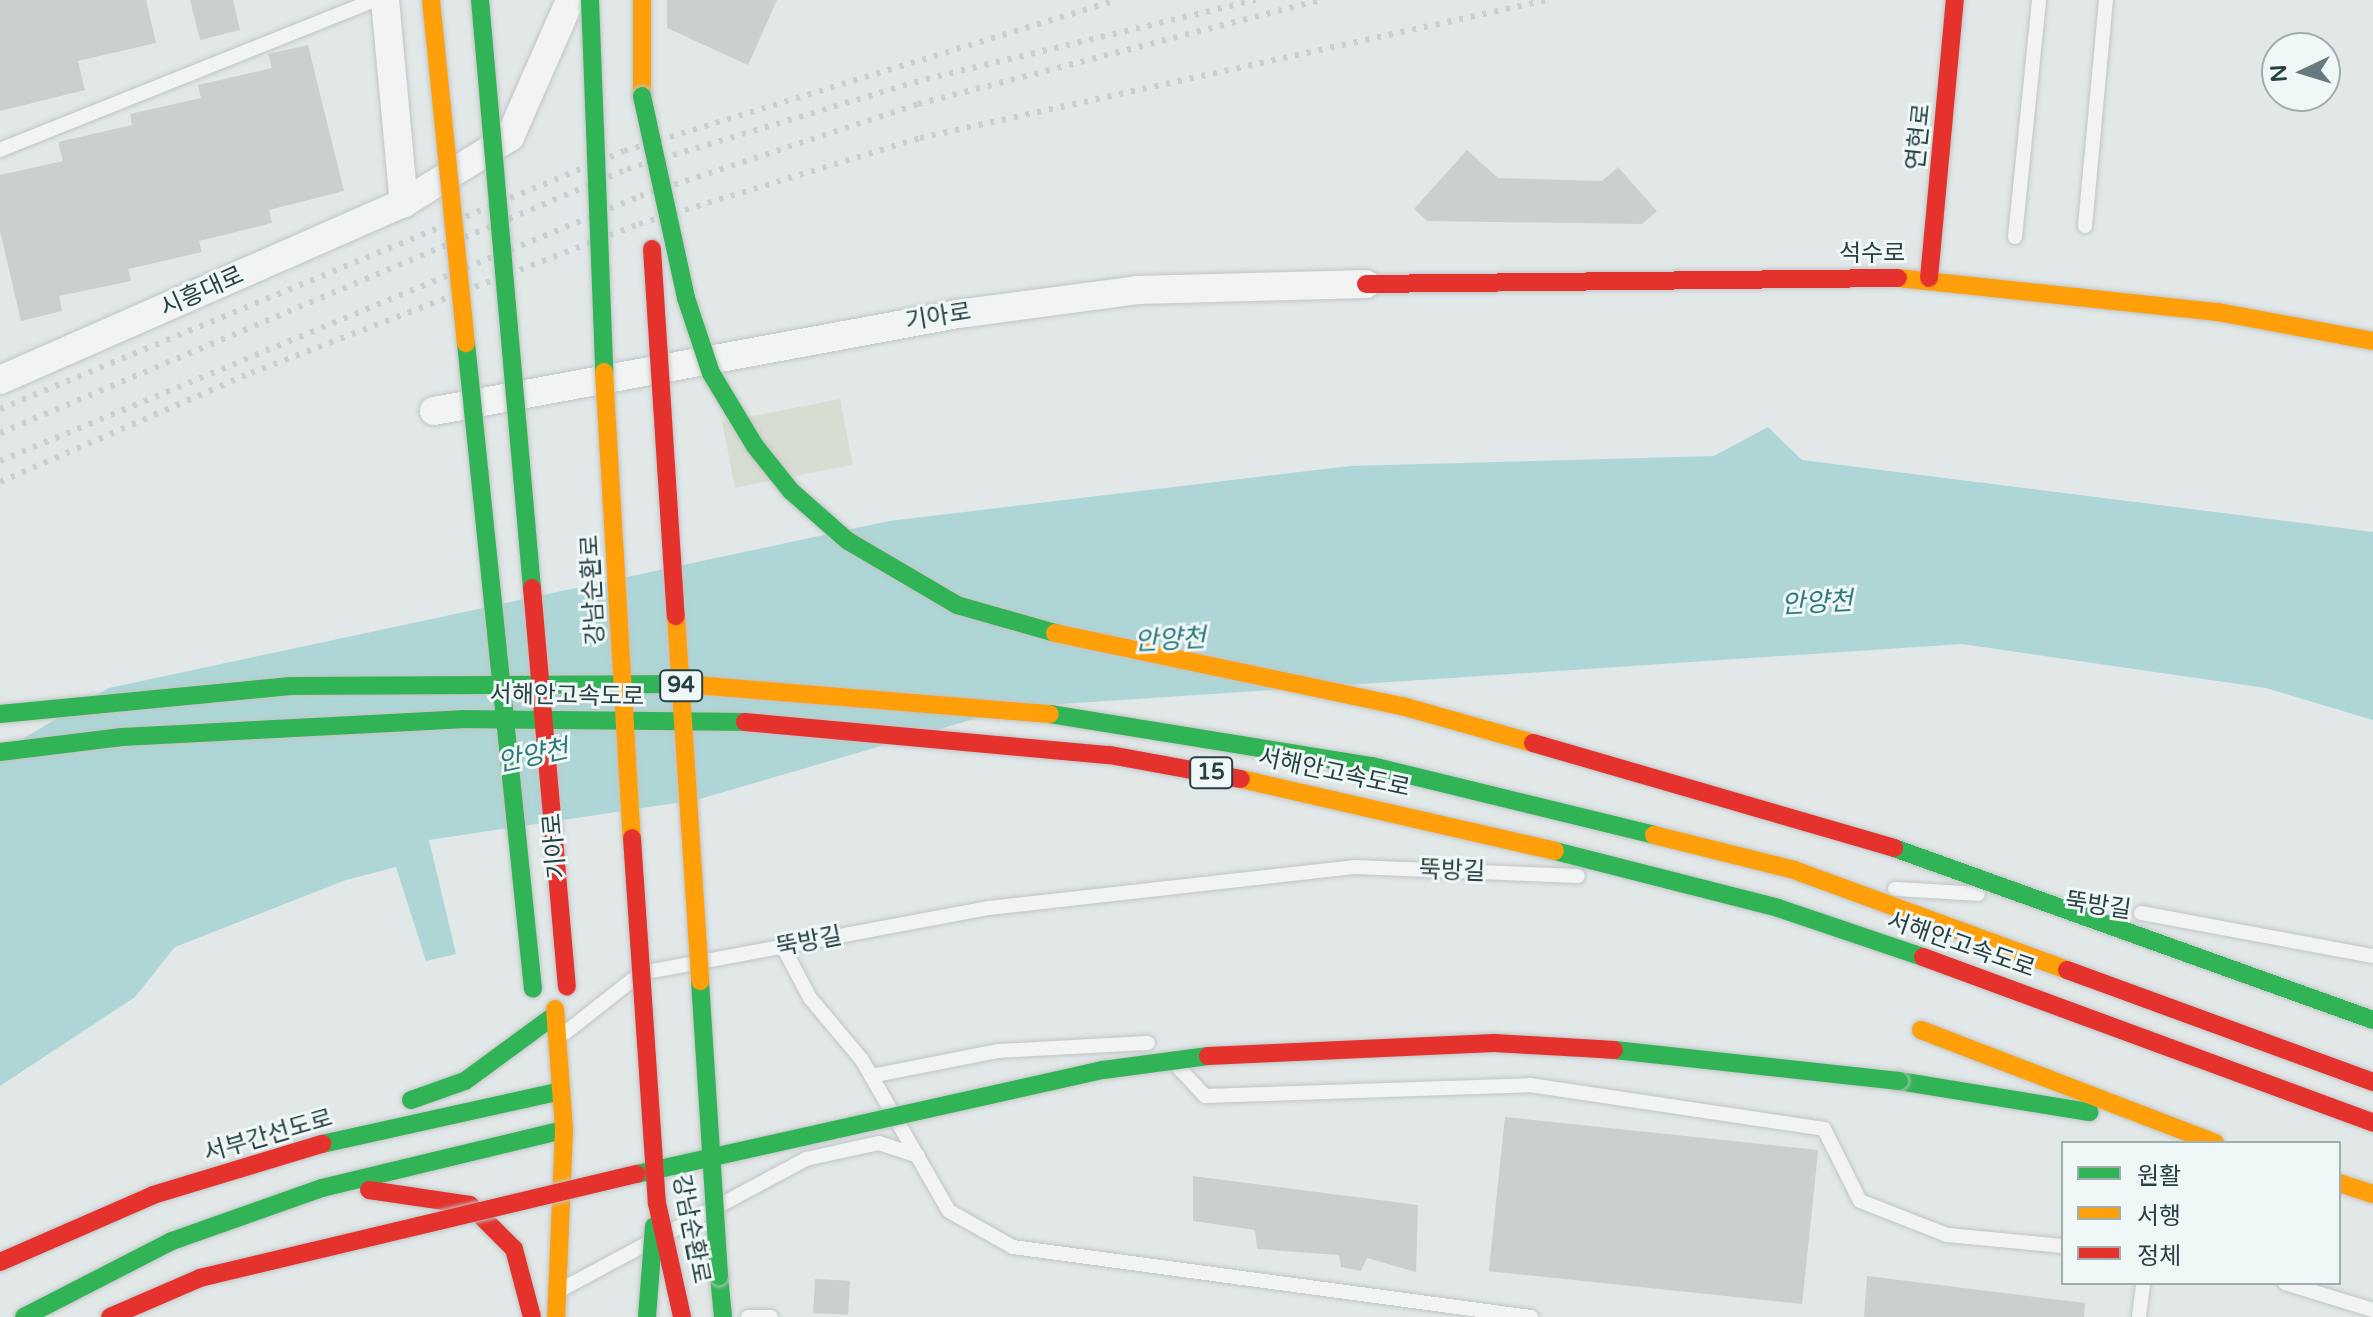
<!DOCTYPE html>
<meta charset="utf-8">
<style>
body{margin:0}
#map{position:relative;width:2373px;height:1317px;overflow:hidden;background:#e2e7e8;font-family:"Varela Round","Noto Sans KR",sans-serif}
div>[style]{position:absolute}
.green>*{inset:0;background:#d8ddd2;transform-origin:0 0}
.water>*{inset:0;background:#aed6d6}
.building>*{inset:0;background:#cacfd0;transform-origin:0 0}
.roads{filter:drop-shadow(0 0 2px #c0c5c6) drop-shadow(0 0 2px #c0c5c6)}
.lane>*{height:14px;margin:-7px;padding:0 7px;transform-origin:7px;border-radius:7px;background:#f2f4f4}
.street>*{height:28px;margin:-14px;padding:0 14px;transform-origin:14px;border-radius:14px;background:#f2f4f4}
.fast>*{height:18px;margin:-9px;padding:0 9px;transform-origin:9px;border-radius:9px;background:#30b455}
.slow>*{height:18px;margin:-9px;padding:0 9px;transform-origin:9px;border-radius:9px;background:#ff9f0a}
.jam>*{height:18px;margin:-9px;padding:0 9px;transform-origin:9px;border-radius:9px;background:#e5322d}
.rail>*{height:6px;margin-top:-3px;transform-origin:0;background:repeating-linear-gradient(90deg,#cacfcf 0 4px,transparent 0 12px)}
.bridges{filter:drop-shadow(0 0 2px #c0c5c6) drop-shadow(0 0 2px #c0c5c6)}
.fast-bridge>*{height:18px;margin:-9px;padding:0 9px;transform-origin:9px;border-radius:9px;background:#30b455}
.slow-bridge>*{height:18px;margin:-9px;padding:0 9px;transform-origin:9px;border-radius:9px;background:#ff9f0a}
.jam-bridge>*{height:18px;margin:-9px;padding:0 9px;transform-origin:9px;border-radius:9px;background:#e5322d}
span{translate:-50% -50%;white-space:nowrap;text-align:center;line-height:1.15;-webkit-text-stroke:6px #eff7f7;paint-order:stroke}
.shield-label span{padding:2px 6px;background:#eff7f7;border:2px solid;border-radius:6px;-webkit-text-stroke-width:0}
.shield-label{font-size:22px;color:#274043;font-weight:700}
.street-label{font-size:24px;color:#274043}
.water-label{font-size:26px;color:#2d787b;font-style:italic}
.legend{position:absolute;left:2061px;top:1141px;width:280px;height:144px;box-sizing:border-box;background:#eff7f7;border:2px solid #9faeaf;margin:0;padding:10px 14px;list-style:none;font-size:24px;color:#274043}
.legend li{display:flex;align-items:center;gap:16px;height:40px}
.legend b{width:40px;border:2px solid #9faeaf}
.north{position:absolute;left:2261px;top:32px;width:80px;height:80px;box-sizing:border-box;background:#eff7f7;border:2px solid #9faeaf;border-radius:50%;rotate:266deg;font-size:22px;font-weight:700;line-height:32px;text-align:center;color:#274043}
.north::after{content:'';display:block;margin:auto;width:28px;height:36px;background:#687a7d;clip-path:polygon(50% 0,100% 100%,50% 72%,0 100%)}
</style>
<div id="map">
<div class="green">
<div style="left:840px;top:399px;width:67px;height:120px;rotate:79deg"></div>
</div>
<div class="water">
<div style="clip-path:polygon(1768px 427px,1802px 460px,2373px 532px,2373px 720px,2266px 688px,1962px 644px,1015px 707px,696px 800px,429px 840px,456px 954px,426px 961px,396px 867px,346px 880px,175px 947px,135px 997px,0 1086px,0 752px,109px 688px,889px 521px,1350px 466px,1714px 456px)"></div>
</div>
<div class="building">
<div style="clip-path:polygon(0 0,146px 0,156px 43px,78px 61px,85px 90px,0 111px)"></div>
<div style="clip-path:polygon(190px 0,233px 0,240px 30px,200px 40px)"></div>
<div style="clip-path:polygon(667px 0,777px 0,748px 65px,667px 28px)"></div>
<div style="clip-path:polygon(308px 45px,344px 191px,269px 210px,272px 223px,199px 241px,202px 252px,128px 269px,131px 281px,59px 296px,62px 311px,21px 321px,0 231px,0 175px,63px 161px,58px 142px,132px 125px,130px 114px,201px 98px,198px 85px,272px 68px,268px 54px)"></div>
<div style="clip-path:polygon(1467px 150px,1498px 178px,1602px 181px,1618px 167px,1657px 211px,1642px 224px,1427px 221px,1414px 209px)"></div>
<div style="left:1505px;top:1117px;width:315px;height:155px;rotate:6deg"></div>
<div style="clip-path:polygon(1193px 1176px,1418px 1205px,1416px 1272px,1367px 1258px,1361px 1271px,1341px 1267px,1339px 1255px,1257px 1249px,1255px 1230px,1193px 1221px)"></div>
<div style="clip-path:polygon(1867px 1276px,2085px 1303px,2084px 1317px,1864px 1317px)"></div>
<div style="left:815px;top:1279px;width:35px;height:34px;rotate:3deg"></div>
</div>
<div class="roads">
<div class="lane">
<div style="left:0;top:150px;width:404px;rotate:-21.8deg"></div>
<div style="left:2085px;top:226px;width:227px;rotate:-84.7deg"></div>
<div style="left:2015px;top:237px;width:238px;rotate:-84.2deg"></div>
<div style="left:1895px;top:889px;width:83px;rotate:3.4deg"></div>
<div style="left:2141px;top:913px;width:236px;rotate:10.5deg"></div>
<div style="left:783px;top:947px;width:58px;rotate:62.1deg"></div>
<div style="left:810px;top:998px;width:81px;rotate:50deg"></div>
<div style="left:862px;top:1060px;width:174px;rotate:60.1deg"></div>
<div style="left:949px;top:1211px;width:73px;rotate:29.4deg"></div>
<div style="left:1013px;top:1247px;width:523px;rotate:7.7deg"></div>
<div style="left:565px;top:1033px;width:97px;rotate:-38.3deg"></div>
<div style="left:641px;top:973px;width:354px;rotate:-10.6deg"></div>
<div style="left:989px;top:908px;width:367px;rotate:-6.4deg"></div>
<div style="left:1354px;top:867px;width:224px;rotate:2.3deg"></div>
<div style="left:1178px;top:1067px;width:40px;rotate:47deg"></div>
<div style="left:1205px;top:1096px;width:325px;rotate:-1.9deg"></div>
<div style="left:1530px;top:1085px;width:297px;rotate:8.5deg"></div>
<div style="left:1824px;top:1129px;width:80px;rotate:63.4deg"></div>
<div style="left:1860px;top:1201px;width:93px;rotate:21.3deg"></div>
<div style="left:1947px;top:1235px;width:117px;rotate:5.4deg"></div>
<div style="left:871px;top:1076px;width:130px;rotate:-11.1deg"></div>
<div style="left:999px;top:1051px;width:149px;rotate:-3.1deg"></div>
<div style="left:668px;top:1233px;width:157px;rotate:-28.2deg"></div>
<div style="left:806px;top:1159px;width:75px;rotate:-12.4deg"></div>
<div style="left:879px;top:1143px;width:41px;rotate:18.4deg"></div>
<div style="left:2285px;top:1283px;width:92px;rotate:17.1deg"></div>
<div style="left:562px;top:1289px;width:95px;rotate:-28.2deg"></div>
<div style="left:748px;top:1317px;width:23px"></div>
<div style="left:2139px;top:1317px;width:34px;rotate:-83deg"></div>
</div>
<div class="street">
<div style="left:385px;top:0;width:204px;rotate:84.7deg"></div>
<div style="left:0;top:380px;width:441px;rotate:-23.7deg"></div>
<div style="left:404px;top:203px;width:125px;rotate:-31.9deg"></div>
<div style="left:510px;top:137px;width:150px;rotate:-66.3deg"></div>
<div style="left:434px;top:411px;width:533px;rotate:-10.49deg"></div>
<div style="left:958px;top:314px;width:181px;rotate:-7.6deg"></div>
<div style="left:1137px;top:290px;width:229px;rotate:-1.5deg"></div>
</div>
<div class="fast">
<div style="left:1899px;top:1081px;width:193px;rotate:9.3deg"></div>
<div style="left:411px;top:1100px;width:57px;rotate:-19.4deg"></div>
<div style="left:465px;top:1081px;width:112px;rotate:-36.3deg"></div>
<div style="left:322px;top:1144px;width:245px;rotate:-12.5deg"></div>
<div style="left:719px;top:1276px;width:41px;rotate:84.4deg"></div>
<div style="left:24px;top:1317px;width:166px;rotate:-27.2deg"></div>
<div style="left:172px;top:1241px;width:159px;rotate:-19.5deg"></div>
<div style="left:322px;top:1188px;width:249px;rotate:-13.5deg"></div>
</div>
<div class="slow">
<div style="left:642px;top:0;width:96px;rotate:90deg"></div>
<div style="left:1898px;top:278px;width:322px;rotate:6.1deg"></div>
<div style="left:2218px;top:312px;width:158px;rotate:10.6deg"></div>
<div style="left:555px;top:1009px;width:121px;rotate:85.7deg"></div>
<div style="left:564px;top:1130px;width:187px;rotate:92.4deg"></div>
<div style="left:1921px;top:1030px;width:315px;rotate:21deg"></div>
<div style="left:2339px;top:1183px;width:36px;rotate:18deg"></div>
</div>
<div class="jam">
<div style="left:1929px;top:278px;width:279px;rotate:-84.7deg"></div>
<div style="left:1366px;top:284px;width:532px;rotate:-0.65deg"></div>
<div style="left:369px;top:1190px;width:102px;rotate:8.4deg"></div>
<div style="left:470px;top:1205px;width:62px;rotate:45deg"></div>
<div style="left:514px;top:1249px;width:70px;rotate:75.2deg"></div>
<div style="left:0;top:1262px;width:167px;rotate:-23.6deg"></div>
<div style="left:153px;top:1195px;width:177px;rotate:-16.8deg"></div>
</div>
</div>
<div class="rail">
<div style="left:0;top:409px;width:675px;rotate:-22.46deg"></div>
<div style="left:624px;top:151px;width:516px;rotate:-17.03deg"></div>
<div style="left:0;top:433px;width:680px;rotate:-22.83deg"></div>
<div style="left:627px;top:169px;width:312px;rotate:-16.8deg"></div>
<div style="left:926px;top:79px;width:339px;rotate:-13.5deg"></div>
<div style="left:0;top:461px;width:693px;rotate:-22.49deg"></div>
<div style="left:640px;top:196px;width:293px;rotate:-18.3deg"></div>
<div style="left:918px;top:104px;width:416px;rotate:-14.5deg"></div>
<div style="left:0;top:482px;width:274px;rotate:-23.5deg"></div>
<div style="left:251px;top:373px;width:416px;rotate:-21deg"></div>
<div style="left:639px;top:224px;width:294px;rotate:-17deg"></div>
<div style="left:920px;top:138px;width:642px;rotate:-12.41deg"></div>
</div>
<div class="bridges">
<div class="fast-bridge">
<div style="left:480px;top:0;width:590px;rotate:84.95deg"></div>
<div style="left:590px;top:0;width:372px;rotate:87.8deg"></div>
<div style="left:642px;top:96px;width:207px;rotate:77.7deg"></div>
<div style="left:686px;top:298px;width:79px;rotate:71.6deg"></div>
<div style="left:711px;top:373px;width:85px;rotate:58.9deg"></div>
<div style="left:755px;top:446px;width:58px;rotate:51.3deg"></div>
<div style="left:791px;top:491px;width:76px;rotate:41.3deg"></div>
<div style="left:848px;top:541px;width:126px;rotate:30.4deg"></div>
<div style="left:957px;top:605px;width:102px;rotate:15.9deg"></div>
<div style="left:466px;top:343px;width:649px;rotate:84.08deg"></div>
<div style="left:0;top:714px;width:292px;rotate:-5.5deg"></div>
<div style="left:291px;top:686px;width:392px;rotate:-0.3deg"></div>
<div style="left:1050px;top:714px;width:326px;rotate:9.2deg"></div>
<div style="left:1372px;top:766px;width:290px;rotate:13.7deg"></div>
<div style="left:0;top:752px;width:123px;rotate:-7deg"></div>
<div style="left:122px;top:737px;width:340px;rotate:-3deg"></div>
<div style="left:462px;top:719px;width:283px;rotate:0.6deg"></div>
<div style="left:1894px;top:848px;width:509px;rotate:19.75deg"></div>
<div style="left:1555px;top:851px;width:230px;rotate:14.3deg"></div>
<div style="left:1778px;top:908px;width:153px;rotate:18.7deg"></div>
<div style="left:700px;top:981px;width:296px;rotate:86.3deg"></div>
<div style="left:1614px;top:1050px;width:287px;rotate:6.2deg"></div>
<div style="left:637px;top:1174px;width:477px;rotate:-12.6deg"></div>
<div style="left:1103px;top:1070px;width:106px;rotate:-7.6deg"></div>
<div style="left:647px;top:1317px;width:91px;rotate:-85.6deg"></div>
</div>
<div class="slow-bridge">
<div style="left:431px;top:0;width:345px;rotate:84.2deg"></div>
<div style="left:604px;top:372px;width:467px;rotate:86.6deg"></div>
<div style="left:676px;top:616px;width:366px;rotate:86.2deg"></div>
<div style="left:1055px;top:633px;width:355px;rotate:11.9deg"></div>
<div style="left:1402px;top:706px;width:136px;rotate:15.8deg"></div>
<div style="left:683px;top:684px;width:368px;rotate:4.7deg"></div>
<div style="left:1241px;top:779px;width:322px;rotate:12.9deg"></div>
<div style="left:1654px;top:835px;width:144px;rotate:14deg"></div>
<div style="left:1794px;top:870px;width:291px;rotate:20.1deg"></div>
</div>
<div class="jam-bridge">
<div style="left:652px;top:249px;width:368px;rotate:86.3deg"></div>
<div style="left:532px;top:588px;width:400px;rotate:85deg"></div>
<div style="left:745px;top:722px;width:366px;rotate:5.2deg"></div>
<div style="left:1110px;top:755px;width:133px;rotate:10.4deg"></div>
<div style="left:1533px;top:743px;width:376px;rotate:16.2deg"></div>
<div style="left:632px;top:838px;width:366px;rotate:86.1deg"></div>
<div style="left:657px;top:1203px;width:117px;rotate:77.6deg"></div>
<div style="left:1923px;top:957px;width:480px;rotate:20.2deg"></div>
<div style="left:2067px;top:970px;width:326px;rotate:20.1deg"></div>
<div style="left:1208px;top:1056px;width:286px;rotate:-2.6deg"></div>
<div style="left:1494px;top:1043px;width:120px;rotate:3.3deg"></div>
<div style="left:110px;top:1317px;width:98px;rotate:-23.4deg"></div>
<div style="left:200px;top:1278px;width:449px;rotate:-13.4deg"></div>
</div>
</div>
<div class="shield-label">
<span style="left:681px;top:686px">94</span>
<span style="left:1211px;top:773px">15</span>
</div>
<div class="street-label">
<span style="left:1919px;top:137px;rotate:-84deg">연현로</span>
<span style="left:1872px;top:254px">석수로</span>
<span style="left:202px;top:292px;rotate:-24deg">시흥대로</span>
<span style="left:938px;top:317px;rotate:-9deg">기아로</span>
<span style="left:593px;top:590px;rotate:-93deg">강남순환로</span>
<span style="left:567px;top:696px;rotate:1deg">서해안고속도로</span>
<span style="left:1334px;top:773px;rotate:12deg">서해안고속도로</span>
<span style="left:555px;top:846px;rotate:-95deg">기아로</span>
<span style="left:1452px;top:871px;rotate:2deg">뚝방길</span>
<span style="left:2098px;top:906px;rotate:8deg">뚝방길</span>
<span style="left:809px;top:942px;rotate:-11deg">뚝방길</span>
<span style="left:1961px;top:945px;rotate:19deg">서해안고속도로</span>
<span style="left:268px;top:1136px;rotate:-16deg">서부간선도로</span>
<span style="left:691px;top:1229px;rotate:79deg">강남순환로</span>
</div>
<div class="water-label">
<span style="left:1817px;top:603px;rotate:-3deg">안양천</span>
<span style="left:1170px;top:640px;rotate:-3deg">안양천</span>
<span style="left:533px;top:756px;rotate:-12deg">안양천</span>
</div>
<ul class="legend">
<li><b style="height:10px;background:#30b455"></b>원활</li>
<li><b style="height:10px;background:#ff9f0a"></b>서행</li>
<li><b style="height:10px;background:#e5322d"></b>정체</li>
</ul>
<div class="north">N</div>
</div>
